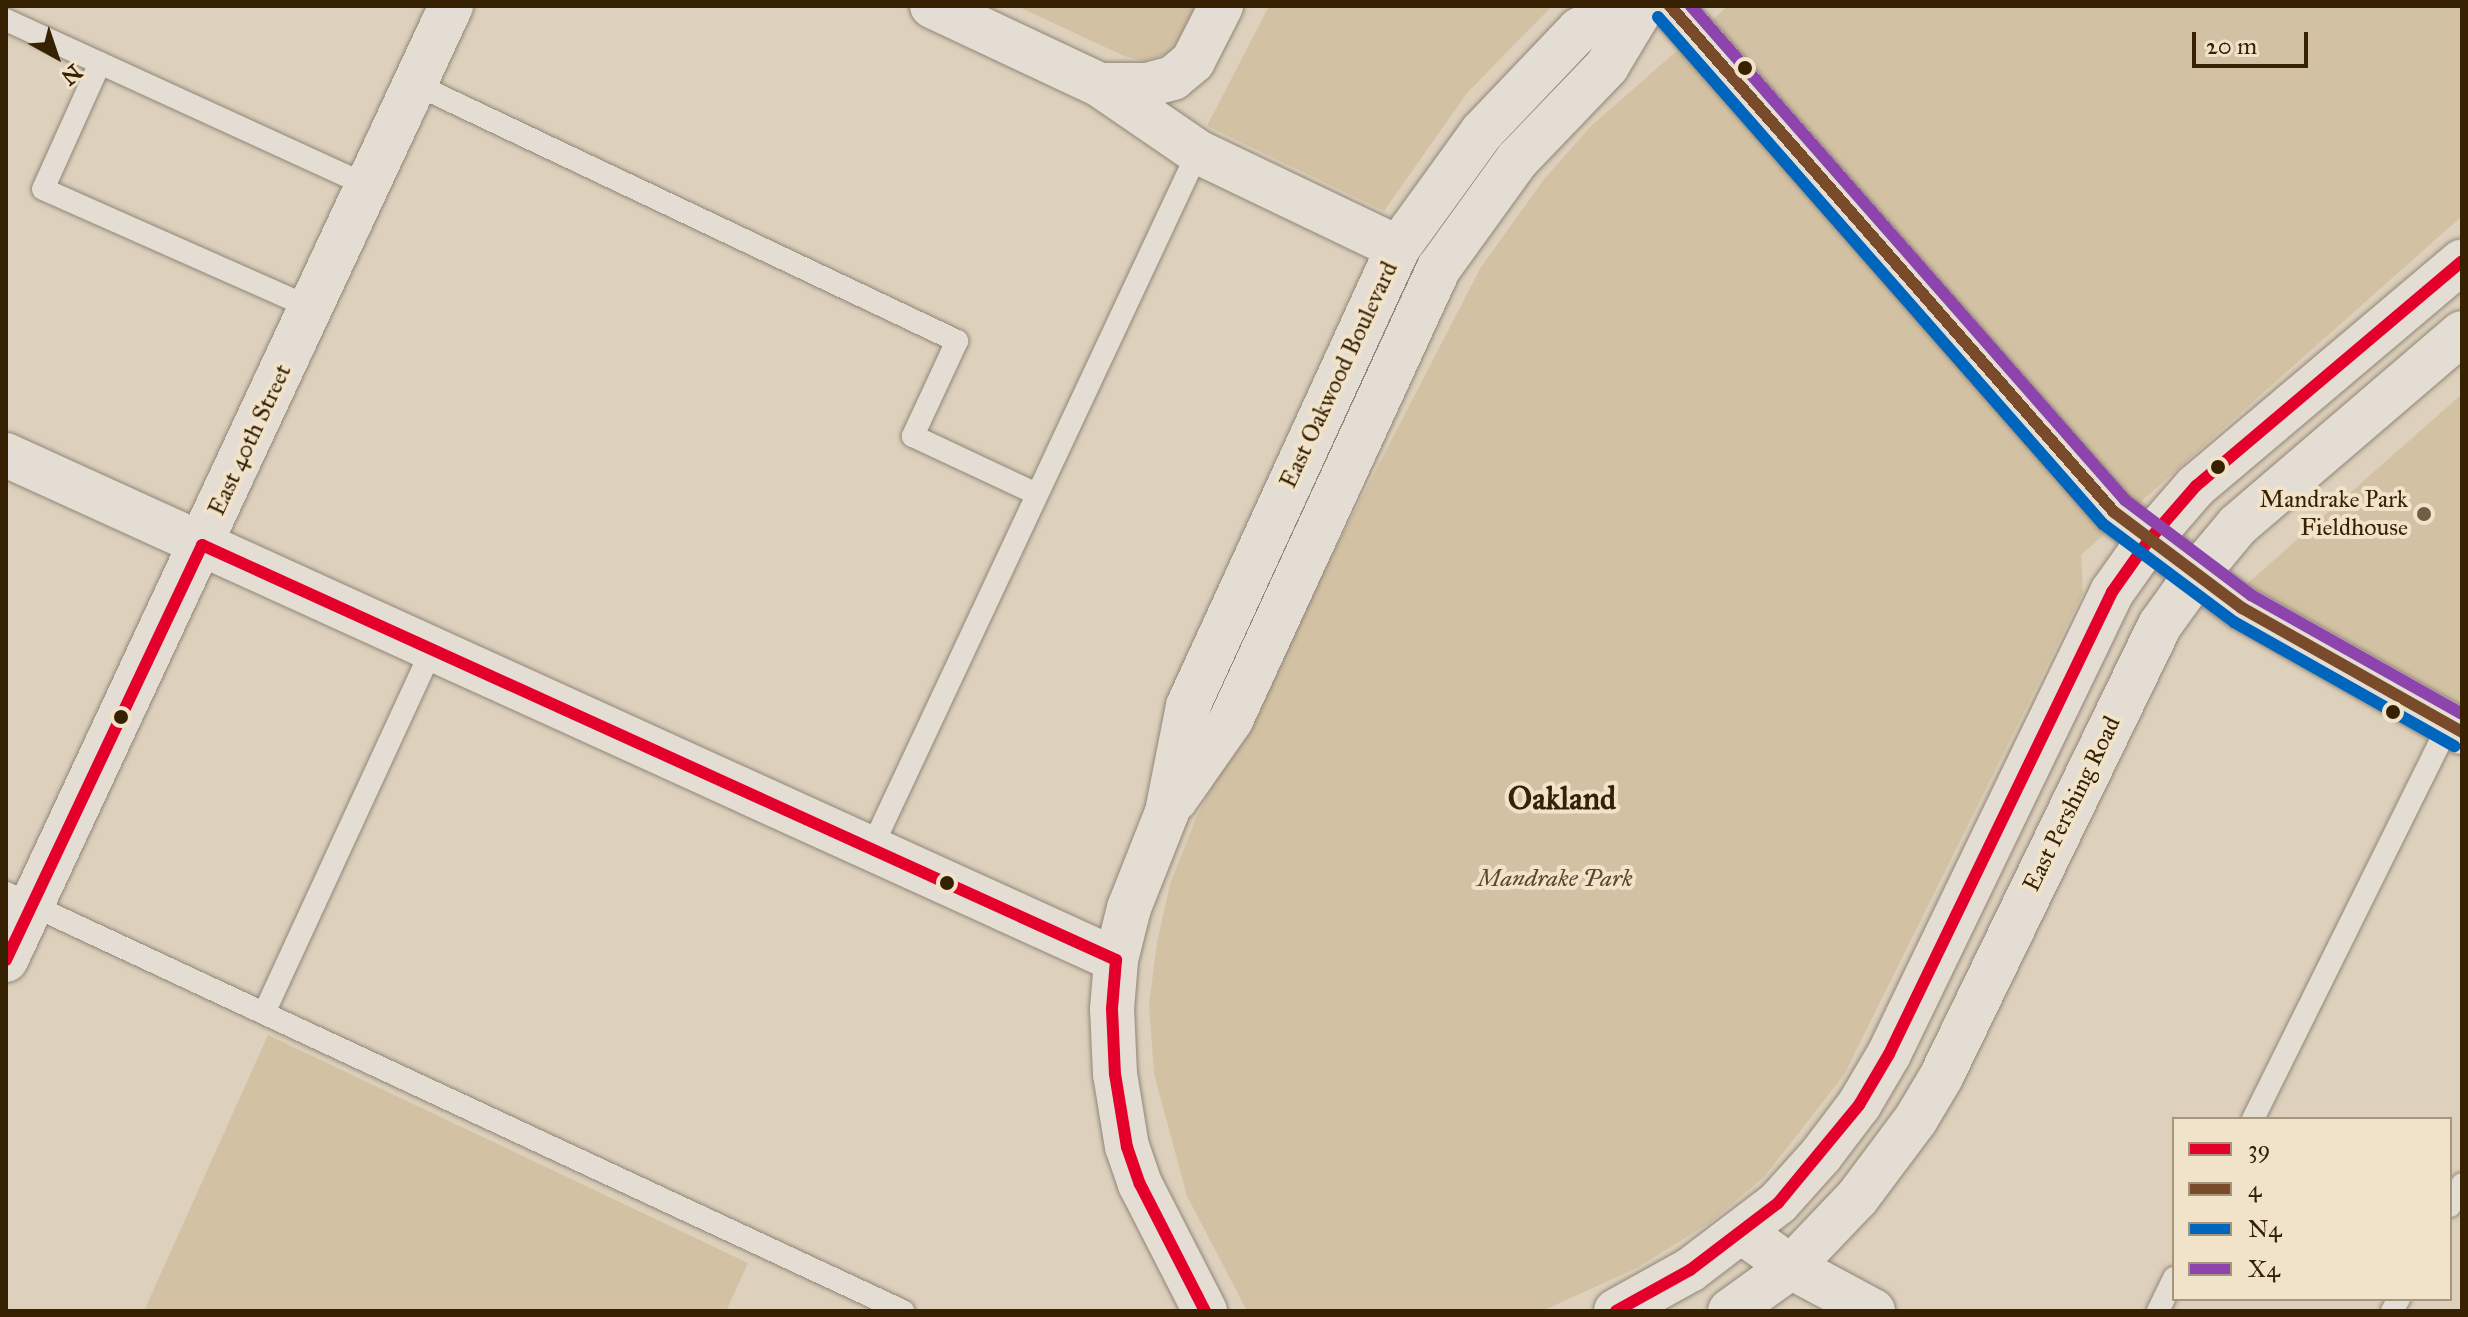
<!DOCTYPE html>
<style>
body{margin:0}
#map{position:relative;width:2468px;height:1317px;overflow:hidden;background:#ddd0bc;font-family:"IM FELL Great Primer",serif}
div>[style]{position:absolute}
.green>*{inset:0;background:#d3c1a4}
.roads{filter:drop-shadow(0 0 2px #908677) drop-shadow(0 0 2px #908677)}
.service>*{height:22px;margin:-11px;padding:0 11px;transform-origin:11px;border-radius:11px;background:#e3ddd3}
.minor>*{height:44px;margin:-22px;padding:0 22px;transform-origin:22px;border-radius:22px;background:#e3ddd3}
.tertiary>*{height:44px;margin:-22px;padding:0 22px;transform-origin:22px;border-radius:22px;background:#e3ddd3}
.secondary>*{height:44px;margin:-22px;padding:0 22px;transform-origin:22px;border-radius:22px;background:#e3ddd3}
.bus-1>*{height:12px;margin:-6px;padding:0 6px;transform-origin:6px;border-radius:6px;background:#e4002b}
.bus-2>*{height:12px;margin:-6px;padding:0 6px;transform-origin:6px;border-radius:6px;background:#7a4b2a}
.bus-3>*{height:12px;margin:-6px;padding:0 6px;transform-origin:6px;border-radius:6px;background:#0065bd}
.bus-4>*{height:12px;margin:-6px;padding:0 6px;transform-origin:6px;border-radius:6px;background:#8e44ad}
.dots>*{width:22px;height:22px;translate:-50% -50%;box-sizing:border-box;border:4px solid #f1e2ca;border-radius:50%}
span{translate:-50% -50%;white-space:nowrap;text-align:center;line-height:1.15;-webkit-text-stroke:8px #f1e2ca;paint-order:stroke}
.street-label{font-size:24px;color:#362202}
.poi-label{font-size:24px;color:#362202}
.right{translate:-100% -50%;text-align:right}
.park-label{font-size:24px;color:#5b4726;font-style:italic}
.district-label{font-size:32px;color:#362202;font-weight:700}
.frame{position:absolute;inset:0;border:8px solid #362202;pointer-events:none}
.legend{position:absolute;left:2172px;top:1117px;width:280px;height:184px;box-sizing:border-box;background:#f1e2ca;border:2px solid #a6957a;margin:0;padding:10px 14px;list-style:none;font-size:24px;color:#362202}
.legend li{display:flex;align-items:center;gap:16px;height:40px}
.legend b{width:40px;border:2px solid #a6957a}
.north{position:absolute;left:16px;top:16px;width:80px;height:80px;-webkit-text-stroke:6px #f1e2ca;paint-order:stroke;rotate:140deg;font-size:22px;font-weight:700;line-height:32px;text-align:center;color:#362202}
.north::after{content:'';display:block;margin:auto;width:28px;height:36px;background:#362202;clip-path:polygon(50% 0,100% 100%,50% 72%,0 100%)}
.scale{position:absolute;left:2192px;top:32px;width:116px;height:36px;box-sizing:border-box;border:4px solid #362202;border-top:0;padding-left:10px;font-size:24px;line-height:28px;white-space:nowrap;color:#362202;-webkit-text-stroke:6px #f1e2ca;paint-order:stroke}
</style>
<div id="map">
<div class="green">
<div style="clip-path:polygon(1017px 6px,1197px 6px,1183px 38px,1167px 54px,1144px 61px,1124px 56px)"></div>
<div style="clip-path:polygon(1269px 6px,1552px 6px,1467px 93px,1384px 211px,1207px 126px)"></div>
<div style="clip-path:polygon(1728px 6px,2462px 6px,2462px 216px,2081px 555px,2083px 593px,1844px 1075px,1764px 1177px,1711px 1222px,1637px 1268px,1542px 1311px,1247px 1311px,1187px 1196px,1154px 1074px,1149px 1004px,1157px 943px,1170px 884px,1196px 818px,1481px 267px,1545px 178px,1591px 126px)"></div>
<div style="clip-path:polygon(2462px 394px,2462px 726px,2231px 598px)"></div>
<div style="clip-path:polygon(268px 1035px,748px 1263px,726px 1311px,144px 1311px)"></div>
</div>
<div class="roads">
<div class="service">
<div style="left:6px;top:20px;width:398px;rotate:24.6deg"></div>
<div style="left:100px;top:63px;width:138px;rotate:114.3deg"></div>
<div style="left:43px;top:189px;width:293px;rotate:23.9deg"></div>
<div style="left:415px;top:84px;width:600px;rotate:25.37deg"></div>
<div style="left:957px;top:341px;width:105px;rotate:114.9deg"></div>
<div style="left:913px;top:436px;width:137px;rotate:25.1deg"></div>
<div style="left:871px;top:849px;width:770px;rotate:-64.87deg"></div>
<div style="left:6px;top:893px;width:990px;rotate:24.99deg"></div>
<div style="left:264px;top:1013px;width:400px;rotate:-65.2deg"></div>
<div style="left:2253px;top:1119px;width:441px;rotate:-63.6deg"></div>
<div style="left:2450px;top:1206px;width:25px;rotate:-61deg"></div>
<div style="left:2158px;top:1311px;width:37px;rotate:-64deg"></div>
<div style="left:2392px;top:1311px;width:14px;rotate:-60deg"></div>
</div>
<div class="minor">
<div style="left:1100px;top:85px;width:47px"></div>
<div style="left:1147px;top:85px;width:27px;rotate:-15deg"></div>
<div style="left:1173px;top:78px;width:26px;rotate:-40deg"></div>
<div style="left:1193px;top:61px;width:62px;rotate:-63deg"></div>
<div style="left:6px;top:455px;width:1219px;rotate:24.46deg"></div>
<div style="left:6px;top:960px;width:1053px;rotate:-64.99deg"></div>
<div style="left:1742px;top:1232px;width:60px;rotate:35.5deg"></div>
<div style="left:1791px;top:1267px;width:93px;rotate:28.2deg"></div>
</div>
<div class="tertiary">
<div style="left:932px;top:6px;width:186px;rotate:25.2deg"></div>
<div style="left:1100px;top:85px;width:119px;rotate:34.4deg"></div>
<div style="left:1198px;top:152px;width:222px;rotate:25.6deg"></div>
<div style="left:1175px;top:800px;width:98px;rotate:-55deg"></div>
<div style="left:1231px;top:720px;width:498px;rotate:-65.3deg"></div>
<div style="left:1439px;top:268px;width:133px;rotate:-54.2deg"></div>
<div style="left:1517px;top:160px;width:130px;rotate:-46.2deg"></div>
<div style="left:1607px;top:66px;width:70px;rotate:-59deg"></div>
<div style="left:1205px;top:1311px;width:143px;rotate:-117.1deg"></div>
<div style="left:1140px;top:1184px;width:39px;rotate:-109deg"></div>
<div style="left:1127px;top:1147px;width:74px;rotate:-99.3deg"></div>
<div style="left:1115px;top:1074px;width:65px;rotate:-92.6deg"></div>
<div style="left:1112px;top:1009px;width:49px;rotate:-85.3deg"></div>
<div style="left:1116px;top:960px;width:54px;rotate:-76deg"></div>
<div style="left:1129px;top:908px;width:103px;rotate:-68.4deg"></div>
<div style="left:1167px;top:812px;width:108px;rotate:-78.8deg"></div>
<div style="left:1188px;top:706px;width:504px;rotate:-65.37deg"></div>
<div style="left:1398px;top:248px;width:143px;rotate:-54.1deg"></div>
<div style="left:1482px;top:132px;width:141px;rotate:-46.4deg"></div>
<div style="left:1579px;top:30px;width:48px;rotate:-29.7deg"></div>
</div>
<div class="secondary">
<div style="left:1670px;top:6px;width:673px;rotate:48.73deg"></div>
<div style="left:2114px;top:512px;width:160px;rotate:36.9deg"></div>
<div style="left:2242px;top:608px;width:253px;rotate:29.4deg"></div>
<div style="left:1616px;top:1311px;width:85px;rotate:-29deg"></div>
<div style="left:1690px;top:1270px;width:111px;rotate:-37.3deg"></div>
<div style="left:1778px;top:1203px;width:64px;rotate:-48.1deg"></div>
<div style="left:1821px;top:1155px;width:63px;rotate:-52.8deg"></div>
<div style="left:1859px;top:1105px;width:59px;rotate:-59.5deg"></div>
<div style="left:1889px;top:1054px;width:513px;rotate:-64.23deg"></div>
<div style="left:2112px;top:592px;width:64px;rotate:-54.6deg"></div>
<div style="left:2149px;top:540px;width:72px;rotate:-49deg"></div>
<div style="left:2196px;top:486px;width:348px;rotate:-40.2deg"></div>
<div style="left:1730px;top:1311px;width:75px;rotate:-35.8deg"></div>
<div style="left:1791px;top:1267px;width:95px;rotate:-46.3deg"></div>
<div style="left:1857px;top:1198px;width:99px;rotate:-53.2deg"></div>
<div style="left:1916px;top:1119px;width:49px;rotate:-59.2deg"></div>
<div style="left:1941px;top:1077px;width:502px;rotate:-64.15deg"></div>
<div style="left:2160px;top:625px;width:62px;rotate:-54.2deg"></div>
<div style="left:2196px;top:575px;width:65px;rotate:-50deg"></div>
<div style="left:2238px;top:525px;width:295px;rotate:-40.6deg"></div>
</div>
</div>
<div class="bus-1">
<div style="left:6px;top:960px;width:459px;rotate:-64.7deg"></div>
<div style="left:202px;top:545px;width:1004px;rotate:24.42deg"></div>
<div style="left:1116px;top:960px;width:49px;rotate:94.7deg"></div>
<div style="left:1112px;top:1009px;width:65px;rotate:87.4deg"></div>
<div style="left:1115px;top:1074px;width:74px;rotate:80.7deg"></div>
<div style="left:1127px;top:1147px;width:39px;rotate:71deg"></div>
<div style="left:1140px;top:1184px;width:143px;rotate:62.9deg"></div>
<div style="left:1616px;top:1311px;width:85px;rotate:-29deg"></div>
<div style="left:1690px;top:1270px;width:111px;rotate:-37.3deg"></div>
<div style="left:1778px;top:1203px;width:127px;rotate:-50.4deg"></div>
<div style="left:1859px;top:1105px;width:59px;rotate:-59.5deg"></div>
<div style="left:1889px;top:1054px;width:513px;rotate:-64.23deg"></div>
<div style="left:2112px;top:592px;width:64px;rotate:-54.6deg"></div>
<div style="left:2149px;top:540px;width:72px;rotate:-49deg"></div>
<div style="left:2196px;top:486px;width:348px;rotate:-40.2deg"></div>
</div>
<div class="bus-2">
<div style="left:1670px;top:6px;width:673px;rotate:48.73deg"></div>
<div style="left:2114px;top:512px;width:160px;rotate:36.9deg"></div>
<div style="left:2242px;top:608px;width:253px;rotate:29.4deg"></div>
</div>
<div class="bus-3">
<div style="left:1658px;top:17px;width:675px;rotate:48.73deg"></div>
<div style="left:2103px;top:524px;width:164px;rotate:36.8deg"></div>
<div style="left:2234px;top:622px;width:253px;rotate:29.4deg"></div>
</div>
<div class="bus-4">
<div style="left:1691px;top:6px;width:658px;rotate:48.7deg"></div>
<div style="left:2125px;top:500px;width:158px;rotate:37deg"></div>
<div style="left:2251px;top:595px;width:242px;rotate:29.4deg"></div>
</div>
<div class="dots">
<div style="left:1745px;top:68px;background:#362202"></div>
<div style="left:2218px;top:467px;background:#362202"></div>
<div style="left:2424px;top:514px;background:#705f43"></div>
<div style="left:2393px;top:712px;background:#362202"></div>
<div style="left:121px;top:717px;background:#362202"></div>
<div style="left:947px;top:883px;background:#362202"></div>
</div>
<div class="street-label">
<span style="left:1339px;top:375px;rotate:-65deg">East Oakwood Boulevard</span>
<span style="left:250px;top:440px;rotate:-65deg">East 40th Street</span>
<span style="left:2072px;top:804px;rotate:-64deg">East Pershing Road</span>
</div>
<div class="poi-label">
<span class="right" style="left:2408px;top:514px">Mandrake Park<br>Fieldhouse</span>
</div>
<div class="park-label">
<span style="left:1555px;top:879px">Mandrake Park</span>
</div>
<div class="district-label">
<span style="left:1562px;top:799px">Oakland</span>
</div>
<div class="frame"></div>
<ul class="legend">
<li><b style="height:10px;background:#e4002b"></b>39</li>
<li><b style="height:10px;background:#7a4b2a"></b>4</li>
<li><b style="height:10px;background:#0065bd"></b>N4</li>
<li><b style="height:10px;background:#8e44ad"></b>X4</li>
</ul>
<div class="north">N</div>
<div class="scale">20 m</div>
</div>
